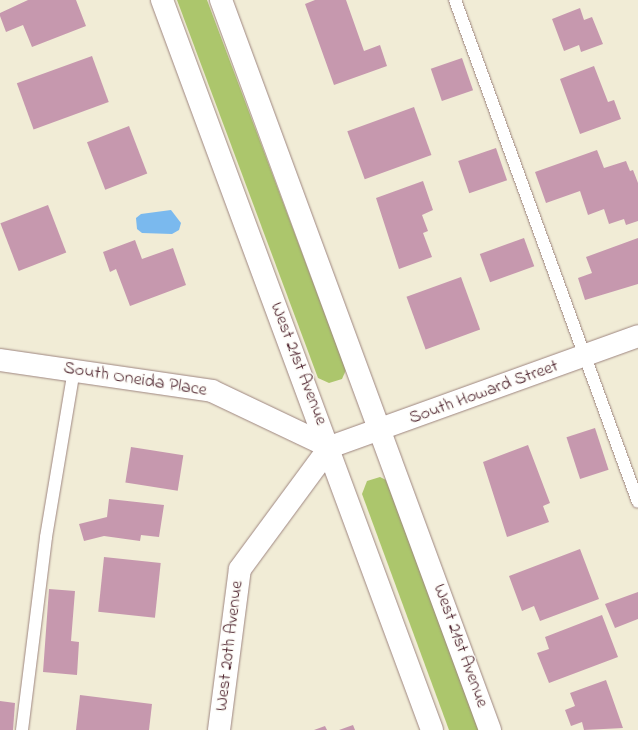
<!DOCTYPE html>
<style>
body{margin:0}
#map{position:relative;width:638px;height:730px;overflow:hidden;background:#f1ecd6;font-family:"Indie Flower",sans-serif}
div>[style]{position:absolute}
.green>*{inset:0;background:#acc66c}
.water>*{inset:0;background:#7ab9ee}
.building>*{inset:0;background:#c698ae;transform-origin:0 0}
.roads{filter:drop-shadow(0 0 1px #9e8680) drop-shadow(0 0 1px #9e8680)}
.lane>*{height:12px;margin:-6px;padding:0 6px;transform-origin:6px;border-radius:6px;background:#fff}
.street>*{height:22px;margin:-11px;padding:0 11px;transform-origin:11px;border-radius:11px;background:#fff}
span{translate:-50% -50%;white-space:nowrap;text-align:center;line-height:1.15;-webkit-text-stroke:3px #fdfcf7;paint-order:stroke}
.street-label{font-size:18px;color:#4a1f2b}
</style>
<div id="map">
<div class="green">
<div style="clip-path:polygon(177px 0,207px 0,346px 370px,342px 379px,329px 383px,318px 378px)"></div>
<div style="clip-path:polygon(380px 477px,386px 480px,480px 730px,449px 730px,362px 494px,367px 481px)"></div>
</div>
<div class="water">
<div style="clip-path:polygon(171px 210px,181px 223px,179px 230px,172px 234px,142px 233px,137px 229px,136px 218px,141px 214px)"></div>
</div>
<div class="building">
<div style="clip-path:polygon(28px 0,76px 0,86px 26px,32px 47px,23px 25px,6px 32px,0 16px,0 13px)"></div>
<div style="clip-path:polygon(315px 0,346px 0,364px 51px,380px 45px,387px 66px,334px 85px,305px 4px)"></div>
<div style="clip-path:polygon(580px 8px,584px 20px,592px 17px,603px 44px,581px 52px,579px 45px,564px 51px,552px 19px)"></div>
<div style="left:92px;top:56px;width:49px;height:80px;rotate:70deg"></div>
<div style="left:462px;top:58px;width:34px;height:33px;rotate:71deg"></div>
<div style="clip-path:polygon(594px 66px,608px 102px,614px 100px,621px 119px,580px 134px,560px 79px)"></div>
<div style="left:414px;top:107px;width:51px;height:71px;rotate:70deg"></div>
<div style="left:129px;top:126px;width:51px;height:45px;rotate:69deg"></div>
<div style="left:496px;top:148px;width:34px;height:40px;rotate:71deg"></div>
<div style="clip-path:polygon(597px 150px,604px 168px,626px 161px,630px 171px,633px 170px,638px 183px,638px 221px,626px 225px,624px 219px,609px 224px,604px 209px,588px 215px,580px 191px,546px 203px,535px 172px)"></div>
<div style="clip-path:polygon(423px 181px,433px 210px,422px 215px,428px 231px,423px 233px,432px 257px,399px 269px,376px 198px)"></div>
<div style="left:48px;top:205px;width:51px;height:51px;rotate:69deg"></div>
<div style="left:524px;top:238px;width:30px;height:47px;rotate:70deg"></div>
<div style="clip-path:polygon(638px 238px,638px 284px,585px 300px,578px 278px,592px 273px,586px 257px)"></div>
<div style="clip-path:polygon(135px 240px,142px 259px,173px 248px,186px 285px,130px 306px,116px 269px,110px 272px,103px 252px)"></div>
<div style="left:461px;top:277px;width:56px;height:58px;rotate:70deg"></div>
<div style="left:595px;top:428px;width:44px;height:30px;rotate:72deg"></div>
<div style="clip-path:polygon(528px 445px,550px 503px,543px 506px,549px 522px,507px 537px,483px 462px)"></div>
<div style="left:131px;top:447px;width:53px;height:36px;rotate:9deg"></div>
<div style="clip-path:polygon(109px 499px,164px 505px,159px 537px,141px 535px,140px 541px,104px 536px,84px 541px,79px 524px,107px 517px)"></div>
<div style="clip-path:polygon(580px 549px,599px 599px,540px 621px,534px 606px,522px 611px,509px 576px)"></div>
<div style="left:104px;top:557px;width:57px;height:55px;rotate:6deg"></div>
<div style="clip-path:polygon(49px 589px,75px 591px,71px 641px,79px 642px,77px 675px,43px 672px)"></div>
<div style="clip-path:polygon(638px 592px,638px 619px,615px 628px,605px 604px)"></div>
<div style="clip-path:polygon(602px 615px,618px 657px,549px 683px,537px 653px,549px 649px,545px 637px)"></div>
<div style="clip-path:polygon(606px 680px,623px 728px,584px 730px,582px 722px,571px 726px,565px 710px,575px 706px,570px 693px)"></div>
<div style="clip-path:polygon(80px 695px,152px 704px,149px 730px,76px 730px)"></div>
<div style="clip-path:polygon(0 701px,15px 703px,13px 730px,0 730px)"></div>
<div style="clip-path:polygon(353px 725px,355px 730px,339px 730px)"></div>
<div style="clip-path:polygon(325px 726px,327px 730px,314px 730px)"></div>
</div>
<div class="roads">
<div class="lane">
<div style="left:455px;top:0;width:534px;rotate:69.97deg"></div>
<div style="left:22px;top:730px;width:194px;rotate:-82.9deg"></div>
<div style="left:46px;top:537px;width:169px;rotate:-80.5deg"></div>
</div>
<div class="street">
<div style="left:162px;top:0;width:778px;rotate:69.7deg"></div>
<div style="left:221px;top:0;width:778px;rotate:69.77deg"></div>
<div style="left:0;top:360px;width:214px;rotate:8.3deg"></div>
<div style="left:212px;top:391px;width:131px;rotate:25.4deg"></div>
<div style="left:330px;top:447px;width:327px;rotate:-19.8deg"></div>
<div style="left:219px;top:730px;width:162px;rotate:-82.6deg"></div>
<div style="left:240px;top:569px;width:152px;rotate:-53.6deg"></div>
</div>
</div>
<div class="street-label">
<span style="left:298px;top:364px;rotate:69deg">West 21st Avenue</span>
<span style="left:135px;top:380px;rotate:9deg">South Oneida Place</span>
<span style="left:484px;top:393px;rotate:-20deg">South Howard Street</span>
<span style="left:230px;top:646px;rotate:-83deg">West 20th Avenue</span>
<span style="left:460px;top:646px;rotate:70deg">West 21st Avenue</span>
</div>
</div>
